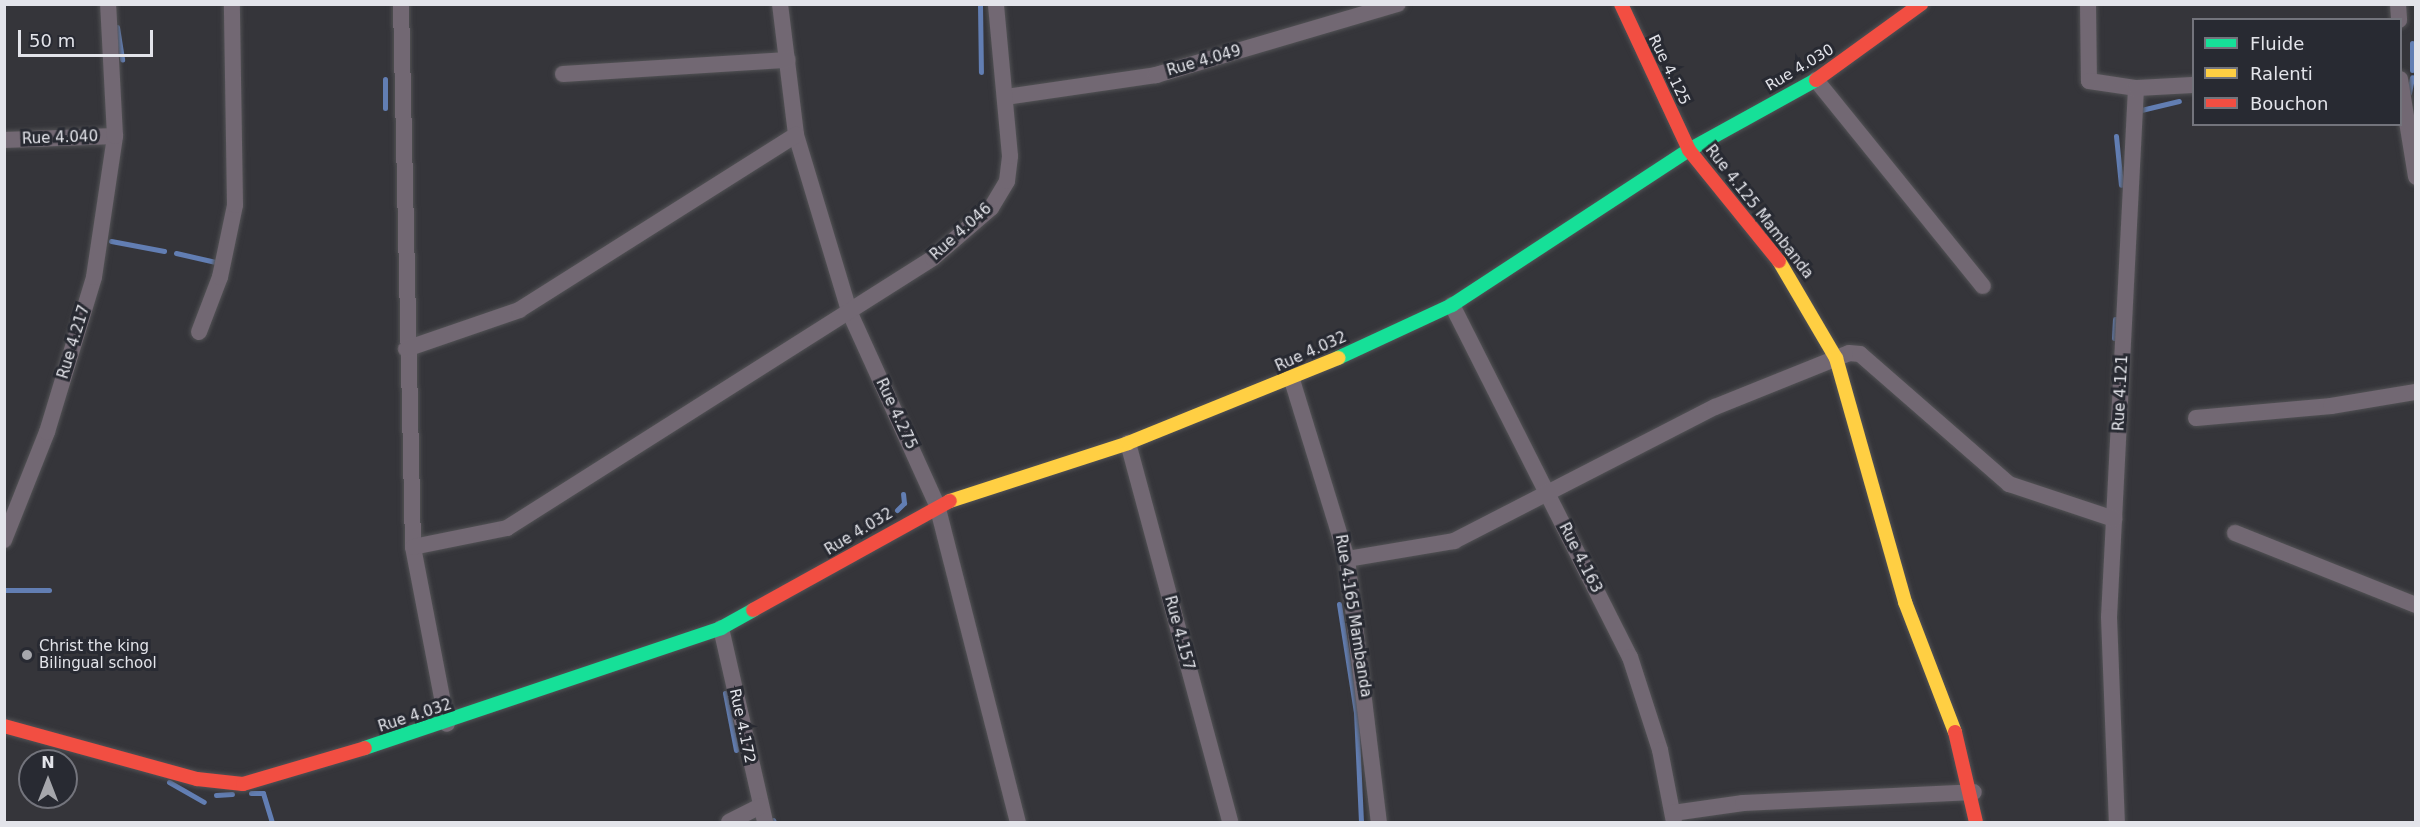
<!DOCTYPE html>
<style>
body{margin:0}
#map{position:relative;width:2420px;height:827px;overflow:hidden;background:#35353a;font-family:"DejaVu Sans",sans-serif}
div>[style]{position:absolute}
.stream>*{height:5px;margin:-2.5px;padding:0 2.5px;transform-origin:2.5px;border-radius:2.5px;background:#627eb3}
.roads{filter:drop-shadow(0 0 2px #525255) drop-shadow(0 0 2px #525255)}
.street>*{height:16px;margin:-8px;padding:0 8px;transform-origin:8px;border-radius:8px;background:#726873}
.fast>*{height:14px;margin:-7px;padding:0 7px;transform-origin:7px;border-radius:7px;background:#16e098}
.slow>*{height:14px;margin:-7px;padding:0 7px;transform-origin:7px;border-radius:7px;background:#ffcf43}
.jam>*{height:14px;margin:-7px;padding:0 7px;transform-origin:7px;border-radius:7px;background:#f24e42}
.dots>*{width:16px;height:16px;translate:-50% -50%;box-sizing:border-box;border:3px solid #282a32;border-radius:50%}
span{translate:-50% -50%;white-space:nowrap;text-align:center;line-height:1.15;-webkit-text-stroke:6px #282a32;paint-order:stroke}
.street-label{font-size:15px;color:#e3e4ea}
.poi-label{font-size:15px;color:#e3e4ea}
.left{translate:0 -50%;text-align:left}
.frame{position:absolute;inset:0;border:6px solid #e3e4ea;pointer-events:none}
.legend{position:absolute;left:2192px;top:18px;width:210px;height:108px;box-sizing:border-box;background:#282a32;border:2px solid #73747c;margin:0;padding:8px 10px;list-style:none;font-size:18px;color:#e3e4ea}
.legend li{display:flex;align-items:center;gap:12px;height:30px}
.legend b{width:30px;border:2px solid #73747c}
.north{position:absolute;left:18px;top:749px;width:60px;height:60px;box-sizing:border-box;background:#282a32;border:2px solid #73747c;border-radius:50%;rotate:0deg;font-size:16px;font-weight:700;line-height:24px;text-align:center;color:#e3e4ea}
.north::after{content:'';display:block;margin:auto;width:21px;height:27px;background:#a6a7ac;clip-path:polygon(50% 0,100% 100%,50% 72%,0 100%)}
.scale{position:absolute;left:18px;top:30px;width:135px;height:27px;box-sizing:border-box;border:3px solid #e3e4ea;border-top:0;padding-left:8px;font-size:18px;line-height:21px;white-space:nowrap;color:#e3e4ea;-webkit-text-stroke:4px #282a32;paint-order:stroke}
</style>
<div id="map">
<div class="stream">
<div style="left:980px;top:4px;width:68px;rotate:89.2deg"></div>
<div style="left:117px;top:27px;width:33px;rotate:81deg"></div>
<div style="left:2412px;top:70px;width:27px;rotate:-90deg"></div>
<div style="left:2409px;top:93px;width:16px;rotate:-79deg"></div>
<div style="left:385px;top:108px;width:29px;rotate:-90deg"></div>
<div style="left:2137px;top:111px;width:43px;rotate:-13.4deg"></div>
<div style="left:2116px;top:136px;width:49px;rotate:84.2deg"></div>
<div style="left:111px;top:241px;width:54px;rotate:10.7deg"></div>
<div style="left:176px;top:253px;width:45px;rotate:12.8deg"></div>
<div style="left:2114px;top:338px;width:19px;rotate:-87deg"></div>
<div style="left:897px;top:510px;width:10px;rotate:-45deg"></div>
<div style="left:904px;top:503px;width:9px;rotate:-96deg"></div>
<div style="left:4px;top:590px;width:45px"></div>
<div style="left:1339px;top:604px;width:109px;rotate:81.1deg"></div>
<div style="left:1356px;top:712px;width:110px;rotate:87.4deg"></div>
<div style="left:725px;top:693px;width:58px;rotate:79.1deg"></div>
<div style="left:169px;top:782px;width:40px;rotate:29.7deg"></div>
<div style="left:251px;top:793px;width:12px"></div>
<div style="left:263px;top:793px;width:30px;rotate:73deg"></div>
<div style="left:216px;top:795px;width:16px;rotate:-4deg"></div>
<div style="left:773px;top:820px;width:2px;rotate:63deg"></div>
</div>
<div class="roads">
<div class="street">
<div style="left:401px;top:4px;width:543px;rotate:88.73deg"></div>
<div style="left:413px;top:547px;width:180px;rotate:79.1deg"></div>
<div style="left:780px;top:4px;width:132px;rotate:83deg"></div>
<div style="left:796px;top:135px;width:184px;rotate:73.2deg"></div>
<div style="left:849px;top:311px;width:213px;rotate:65.6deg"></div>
<div style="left:937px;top:505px;width:327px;rotate:75.7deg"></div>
<div style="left:2088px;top:4px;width:77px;rotate:89.3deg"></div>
<div style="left:2089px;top:81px;width:48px;rotate:8.5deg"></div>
<div style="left:2136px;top:88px;width:530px;rotate:92.92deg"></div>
<div style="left:2109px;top:617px;width:205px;rotate:87.8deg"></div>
<div style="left:2398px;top:4px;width:16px;rotate:86deg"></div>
<div style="left:563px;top:74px;width:225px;rotate:-3.6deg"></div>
<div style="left:2400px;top:79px;width:99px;rotate:80.7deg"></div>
<div style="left:1816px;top:80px;width:265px;rotate:51deg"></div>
<div style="left:2136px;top:88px;width:58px;rotate:-3deg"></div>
<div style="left:1006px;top:97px;width:152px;rotate:-8.3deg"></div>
<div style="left:1156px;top:75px;width:252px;rotate:-16.4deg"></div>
<div style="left:4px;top:140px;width:111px;rotate:-2.1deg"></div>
<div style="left:1452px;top:305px;width:394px;rotate:63.2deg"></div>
<div style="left:1630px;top:657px;width:98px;rotate:72.1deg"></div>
<div style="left:1660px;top:750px;width:73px;rotate:79deg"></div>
<div style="left:199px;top:332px;width:59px;rotate:-69.1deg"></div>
<div style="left:220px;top:277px;width:74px;rotate:-78.2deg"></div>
<div style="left:235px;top:205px;width:201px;rotate:-90.9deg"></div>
<div style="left:406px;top:349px;width:120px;rotate:-19deg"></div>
<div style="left:519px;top:310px;width:328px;rotate:-32.3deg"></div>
<div style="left:1292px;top:380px;width:187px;rotate:72.9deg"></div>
<div style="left:1347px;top:559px;width:265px;rotate:83.1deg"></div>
<div style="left:2196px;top:418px;width:136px;rotate:-5.1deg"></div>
<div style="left:2331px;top:406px;width:86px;rotate:-9.4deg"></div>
<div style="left:1128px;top:443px;width:392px;rotate:74.9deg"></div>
<div style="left:2235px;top:533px;width:195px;rotate:21.7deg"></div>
<div style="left:4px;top:540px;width:116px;rotate:-68.3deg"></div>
<div style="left:47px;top:432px;width:162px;rotate:-73.1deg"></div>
<div style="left:94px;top:277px;width:143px;rotate:-81.5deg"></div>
<div style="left:115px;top:136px;width:132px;rotate:-93deg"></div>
<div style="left:413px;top:547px;width:96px;rotate:-11.4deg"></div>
<div style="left:507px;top:528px;width:504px;rotate:-32.37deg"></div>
<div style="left:933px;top:258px;width:77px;rotate:-40.8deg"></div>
<div style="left:991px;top:208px;width:31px;rotate:-59deg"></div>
<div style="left:1007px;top:181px;width:25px;rotate:-83deg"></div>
<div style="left:1010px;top:156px;width:153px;rotate:-95.3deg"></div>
<div style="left:1347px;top:559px;width:109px;rotate:-9.5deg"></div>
<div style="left:1454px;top:541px;width:293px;rotate:-27.2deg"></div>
<div style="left:1715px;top:407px;width:144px;rotate:-21.9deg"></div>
<div style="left:1849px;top:353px;width:11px;rotate:5deg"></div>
<div style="left:1860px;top:354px;width:198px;rotate:41.1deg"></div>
<div style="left:2009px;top:484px;width:111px;rotate:18.4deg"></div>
<div style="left:721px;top:628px;width:199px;rotate:77.2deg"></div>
<div style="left:1673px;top:813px;width:71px;rotate:-8.1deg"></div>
<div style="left:1743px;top:803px;width:231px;rotate:-2.7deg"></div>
<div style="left:729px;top:822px;width:35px;rotate:-27deg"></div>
</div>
<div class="fast">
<div style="left:1338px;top:358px;width:126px;rotate:-24.9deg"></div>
<div style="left:1452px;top:305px;width:283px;rotate:-33.2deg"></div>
<div style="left:1689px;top:150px;width:145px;rotate:-28.9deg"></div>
<div style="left:365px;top:748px;width:376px;rotate:-18.6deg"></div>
<div style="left:721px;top:628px;width:37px;rotate:-29deg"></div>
</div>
<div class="slow">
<div style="left:1779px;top:261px;width:113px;rotate:59.6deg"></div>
<div style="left:1836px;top:358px;width:254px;rotate:74.2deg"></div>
<div style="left:1905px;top:602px;width:139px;rotate:69deg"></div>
<div style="left:950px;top:501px;width:187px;rotate:-18deg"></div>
<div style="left:1128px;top:443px;width:227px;rotate:-22deg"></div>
</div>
<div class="jam">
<div style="left:1621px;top:4px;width:161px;rotate:65deg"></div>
<div style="left:1689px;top:150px;width:143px;rotate:51deg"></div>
<div style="left:1816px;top:80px;width:130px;rotate:-35.9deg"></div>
<div style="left:753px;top:610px;width:225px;rotate:-29deg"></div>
<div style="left:4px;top:726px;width:200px;rotate:15.4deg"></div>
<div style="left:197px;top:779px;width:46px;rotate:6.2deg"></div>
<div style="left:243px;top:784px;width:127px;rotate:-16.4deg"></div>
<div style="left:1955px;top:732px;width:92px;rotate:76.9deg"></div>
</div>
</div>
<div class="dots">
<div style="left:27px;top:655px;background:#a6a7ac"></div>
</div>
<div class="street-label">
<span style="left:1204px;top:61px;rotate:-16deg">Rue 4.049</span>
<span style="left:1800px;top:68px;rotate:-31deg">Rue 4.030</span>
<span style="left:1669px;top:70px;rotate:64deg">Rue 4.125</span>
<span style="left:60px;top:138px;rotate:-2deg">Rue 4.040</span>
<span style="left:1759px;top:212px;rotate:52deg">Rue 4.125 Mambanda</span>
<span style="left:961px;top:232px;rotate:-42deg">Rue 4.046</span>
<span style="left:74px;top:342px;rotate:-73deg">Rue 4.217</span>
<span style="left:1311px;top:352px;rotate:-24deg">Rue 4.032</span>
<span style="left:2121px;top:393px;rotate:-87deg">Rue 4.121</span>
<span style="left:896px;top:414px;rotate:65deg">Rue 4.275</span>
<span style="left:859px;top:532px;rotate:-31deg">Rue 4.032</span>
<span style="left:1580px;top:558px;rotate:63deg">Rue 4.163</span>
<span style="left:1353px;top:616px;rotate:81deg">Rue 4.165 Mambanda</span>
<span style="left:1179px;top:633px;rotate:75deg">Rue 4.157</span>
<span style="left:415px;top:716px;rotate:-18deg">Rue 4.032</span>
<span style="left:742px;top:726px;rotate:78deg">Rue 4.172</span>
</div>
<div class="poi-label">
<span class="left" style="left:39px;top:655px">Christ the king<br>Bilingual school</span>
</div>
<div class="frame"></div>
<ul class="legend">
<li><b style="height:8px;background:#16e098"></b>Fluide</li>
<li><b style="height:8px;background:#ffcf43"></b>Ralenti</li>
<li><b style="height:8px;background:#f24e42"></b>Bouchon</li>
</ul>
<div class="north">N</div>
<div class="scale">50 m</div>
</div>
